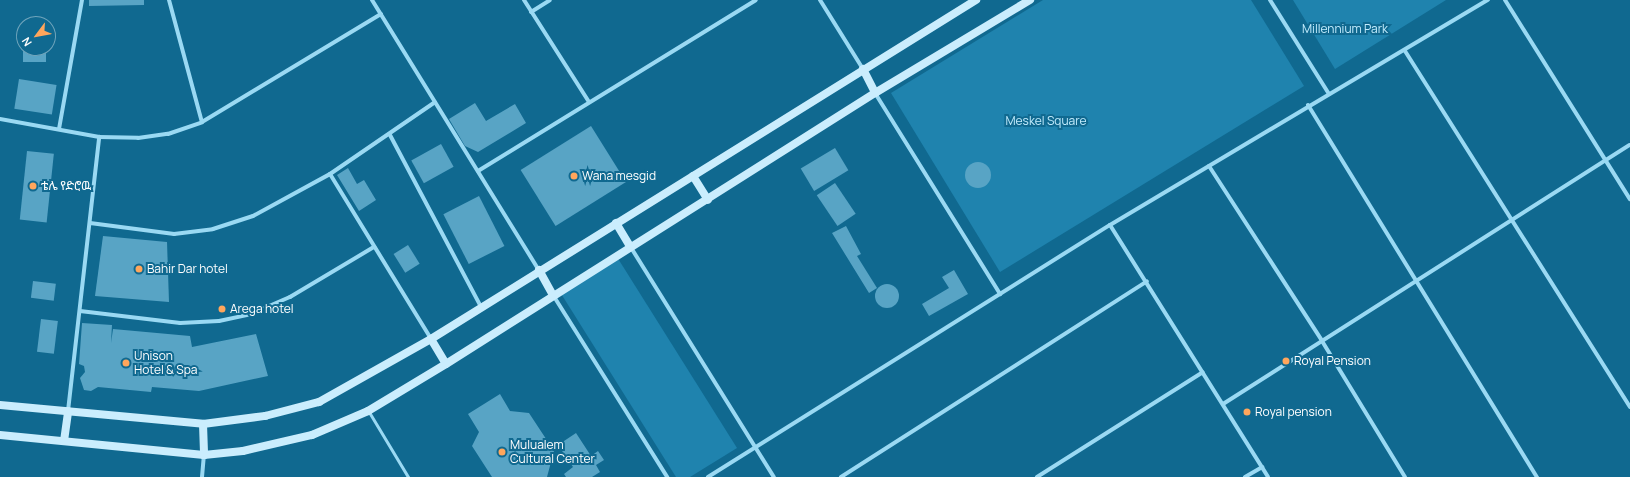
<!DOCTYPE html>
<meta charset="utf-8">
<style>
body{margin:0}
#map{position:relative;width:1630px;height:477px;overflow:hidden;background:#106990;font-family:Manrope,"Noto Sans Ethiopic",sans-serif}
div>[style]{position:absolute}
.green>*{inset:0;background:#1f83ae}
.building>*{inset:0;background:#58a4c5;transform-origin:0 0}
.round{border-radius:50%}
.lane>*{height:3px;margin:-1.5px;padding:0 1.5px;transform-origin:1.5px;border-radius:1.5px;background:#9ad9f3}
.street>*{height:4px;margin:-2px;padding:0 2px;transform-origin:2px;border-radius:2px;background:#9ad9f3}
.secondary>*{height:8px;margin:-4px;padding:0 4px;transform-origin:4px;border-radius:4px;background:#caedfd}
.dots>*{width:11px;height:11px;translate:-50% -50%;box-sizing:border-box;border:2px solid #106990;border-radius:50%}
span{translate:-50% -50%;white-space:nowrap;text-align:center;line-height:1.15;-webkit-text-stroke:4px #106990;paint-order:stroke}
.park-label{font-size:12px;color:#c2ecfd}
.poi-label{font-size:12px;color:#fff}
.left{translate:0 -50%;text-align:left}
.north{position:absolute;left:16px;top:16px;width:40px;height:40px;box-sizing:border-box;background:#106990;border:1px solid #70a5bc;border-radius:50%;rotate:238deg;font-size:11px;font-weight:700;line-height:16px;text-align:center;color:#fff}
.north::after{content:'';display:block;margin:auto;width:14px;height:18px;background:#ffa65c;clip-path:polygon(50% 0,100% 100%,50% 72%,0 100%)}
</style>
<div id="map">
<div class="green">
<div style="clip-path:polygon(1043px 0,1251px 0,1304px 86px,1000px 272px,891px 93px)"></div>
<div style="clip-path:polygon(1293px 0,1446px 0,1335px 69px)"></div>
<div style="clip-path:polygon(617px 257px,737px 448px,690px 477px,676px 477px,560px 292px)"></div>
</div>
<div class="building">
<div style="clip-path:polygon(89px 0,144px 0,144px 5px,89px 6px)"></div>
<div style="left:23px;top:48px;width:23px;height:14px"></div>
<div style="left:19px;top:79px;width:38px;height:30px;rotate:9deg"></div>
<div style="clip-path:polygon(475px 103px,486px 121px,515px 104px,526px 123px,478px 152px,465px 146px,449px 119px)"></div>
<div style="left:591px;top:126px;width:66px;height:83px;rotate:58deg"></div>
<div style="left:441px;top:144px;width:26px;height:34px;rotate:61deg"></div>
<div style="left:835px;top:148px;width:26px;height:40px;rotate:59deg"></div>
<div style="left:27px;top:151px;width:27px;height:69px;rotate:6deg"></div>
<div class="round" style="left:965px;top:162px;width:26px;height:26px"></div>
<div style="clip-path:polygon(348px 168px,357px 184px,364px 180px,376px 200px,359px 211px,337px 175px)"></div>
<div style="left:835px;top:183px;width:37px;height:22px;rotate:56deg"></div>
<div style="left:479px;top:196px;width:56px;height:40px;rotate:63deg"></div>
<div style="clip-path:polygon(846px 226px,861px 254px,857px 256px,877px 288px,869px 293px,832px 233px)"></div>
<div style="clip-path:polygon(103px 236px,167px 242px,169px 302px,95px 296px)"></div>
<div style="left:408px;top:245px;width:22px;height:17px;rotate:58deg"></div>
<div style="clip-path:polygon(954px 270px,968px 294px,929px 316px,922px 304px,949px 288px,942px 277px)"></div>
<div style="left:33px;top:281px;width:23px;height:17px;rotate:7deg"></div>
<div class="round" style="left:875px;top:284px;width:24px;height:24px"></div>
<div style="left:41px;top:319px;width:17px;height:33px;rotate:7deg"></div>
<div style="clip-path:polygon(82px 323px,112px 325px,111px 343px,113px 329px,190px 336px,192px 347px,256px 334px,268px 376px,199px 391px,152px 387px,151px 392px,98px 387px,91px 391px,84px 390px,80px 378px,85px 372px,84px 366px,79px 364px)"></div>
<div style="clip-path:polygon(500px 394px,510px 411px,529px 413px,554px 451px,547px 477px,492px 477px,472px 446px,479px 432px,468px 414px)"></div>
<div style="clip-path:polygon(576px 433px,591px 456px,598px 451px,604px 460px,596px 465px,600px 472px,592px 477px,566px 477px,564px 474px,573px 467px,558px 445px)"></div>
</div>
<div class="lane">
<div style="left:369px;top:412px;width:76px;rotate:59deg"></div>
</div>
<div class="street">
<div style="left:169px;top:0;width:126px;rotate:74.9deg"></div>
<div style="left:372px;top:0;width:317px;rotate:58.3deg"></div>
<div style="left:524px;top:0;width:121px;rotate:57.5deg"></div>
<div style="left:820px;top:0;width:81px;rotate:58.1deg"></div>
<div style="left:1270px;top:0;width:111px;rotate:57.9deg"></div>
<div style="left:1505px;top:0;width:235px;rotate:57.9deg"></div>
<div style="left:531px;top:12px;width:22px;rotate:-32deg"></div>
<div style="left:1405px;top:51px;width:421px;rotate:57.7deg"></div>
<div style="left:875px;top:93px;width:237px;rotate:58.1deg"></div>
<div style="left:1308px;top:105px;width:437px;rotate:58.4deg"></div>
<div style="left:0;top:119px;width:101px;rotate:10.3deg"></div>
<div style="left:99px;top:137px;width:39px;rotate:1deg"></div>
<div style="left:138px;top:138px;width:30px;rotate:-8deg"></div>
<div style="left:168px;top:134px;width:36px;rotate:-19deg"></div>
<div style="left:202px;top:122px;width:209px;rotate:-31.1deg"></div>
<div style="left:59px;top:129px;width:131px;rotate:-79.9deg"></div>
<div style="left:390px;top:135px;width:195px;rotate:62.1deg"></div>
<div style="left:1209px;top:166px;width:208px;rotate:57.1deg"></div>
<div style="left:1322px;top:341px;width:159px;rotate:58.6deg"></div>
<div style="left:478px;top:171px;width:326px;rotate:-31.6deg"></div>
<div style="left:330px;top:174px;width:193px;rotate:58.5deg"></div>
<div style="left:90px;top:223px;width:85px;rotate:7.5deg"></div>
<div style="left:174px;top:234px;width:39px;rotate:-7deg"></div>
<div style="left:213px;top:229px;width:42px;rotate:-18deg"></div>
<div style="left:253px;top:216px;width:88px;rotate:-28.6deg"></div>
<div style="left:330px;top:174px;width:127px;rotate:-34.4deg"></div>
<div style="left:1110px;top:225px;width:297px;rotate:57.9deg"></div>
<div style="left:630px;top:246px;width:272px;rotate:58.1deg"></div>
<div style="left:553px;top:295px;width:215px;rotate:57.9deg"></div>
<div style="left:80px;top:311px;width:101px;rotate:6.8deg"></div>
<div style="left:180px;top:323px;width:39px;rotate:-3deg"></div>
<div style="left:219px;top:321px;width:33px;rotate:-12deg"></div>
<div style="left:251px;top:314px;width:43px;rotate:-23.6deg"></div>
<div style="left:290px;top:297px;width:98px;rotate:-30.8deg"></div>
<div style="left:1223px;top:404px;width:482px;rotate:-32.5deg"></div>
<div style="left:68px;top:411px;width:276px;rotate:-83.5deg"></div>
<div style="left:202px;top:477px;width:22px;rotate:-85deg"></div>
<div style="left:708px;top:477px;width:474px;rotate:-32.1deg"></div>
<div style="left:1110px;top:225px;width:440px;rotate:-30.8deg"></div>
<div style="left:841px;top:477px;width:363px;rotate:-32.6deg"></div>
<div style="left:1037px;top:477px;width:196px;rotate:-32.3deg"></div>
<div style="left:1245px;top:477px;width:20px;rotate:-30deg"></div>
</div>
<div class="secondary">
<div style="left:863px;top:69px;width:27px;rotate:63deg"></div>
<div style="left:693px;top:176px;width:28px;rotate:58deg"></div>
<div style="left:616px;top:223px;width:27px;rotate:59deg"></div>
<div style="left:539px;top:270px;width:29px;rotate:61deg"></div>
<div style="left:431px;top:339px;width:29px;rotate:59deg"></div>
<div style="left:0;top:405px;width:204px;rotate:5.3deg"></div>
<div style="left:203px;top:424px;width:63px;rotate:-7.4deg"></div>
<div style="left:265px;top:416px;width:56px;rotate:-14.5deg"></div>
<div style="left:319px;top:402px;width:129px;rotate:-29.4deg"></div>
<div style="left:431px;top:339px;width:642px;rotate:-31.88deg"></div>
<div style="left:203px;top:424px;width:31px;rotate:88deg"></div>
<div style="left:0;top:435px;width:205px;rotate:5.6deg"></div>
<div style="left:204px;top:455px;width:39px;rotate:-6deg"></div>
<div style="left:243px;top:451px;width:71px;rotate:-13.1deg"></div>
<div style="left:312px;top:435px;width:61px;rotate:-23.2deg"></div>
<div style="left:368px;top:411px;width:91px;rotate:-31.1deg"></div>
<div style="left:446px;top:364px;width:507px;rotate:-32.28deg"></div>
<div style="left:875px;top:93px;width:181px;rotate:-31deg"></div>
<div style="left:64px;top:441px;width:30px;rotate:-82deg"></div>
</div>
<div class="dots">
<div style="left:574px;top:176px;background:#ffa65c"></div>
<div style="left:33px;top:186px;background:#ffa65c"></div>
<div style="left:139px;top:269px;background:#ffa65c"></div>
<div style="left:222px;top:309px;background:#ffa65c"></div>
<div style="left:1286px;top:361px;background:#ffa65c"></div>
<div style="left:126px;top:363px;background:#ffa65c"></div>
<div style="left:1247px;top:412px;background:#ffa65c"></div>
<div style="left:502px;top:452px;background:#ffa65c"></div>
</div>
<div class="park-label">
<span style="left:1345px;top:29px">Millennium Park</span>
<span style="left:1046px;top:121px">Meskel Square</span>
</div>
<div class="poi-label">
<span class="left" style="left:582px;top:176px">Wana mesgid</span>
<span class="left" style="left:41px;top:186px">ቴሌ የድሮዉ</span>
<span class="left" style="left:147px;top:269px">Bahir Dar hotel</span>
<span class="left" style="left:230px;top:309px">Arega hotel</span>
<span class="left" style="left:134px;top:363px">Unison<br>Hotel &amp; Spa</span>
<span class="left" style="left:1294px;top:361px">Royal Pension</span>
<span class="left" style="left:1255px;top:412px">Royal pension</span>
<span class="left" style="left:510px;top:452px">Mulualem<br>Cultural Center</span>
</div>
<div class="north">N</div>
</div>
